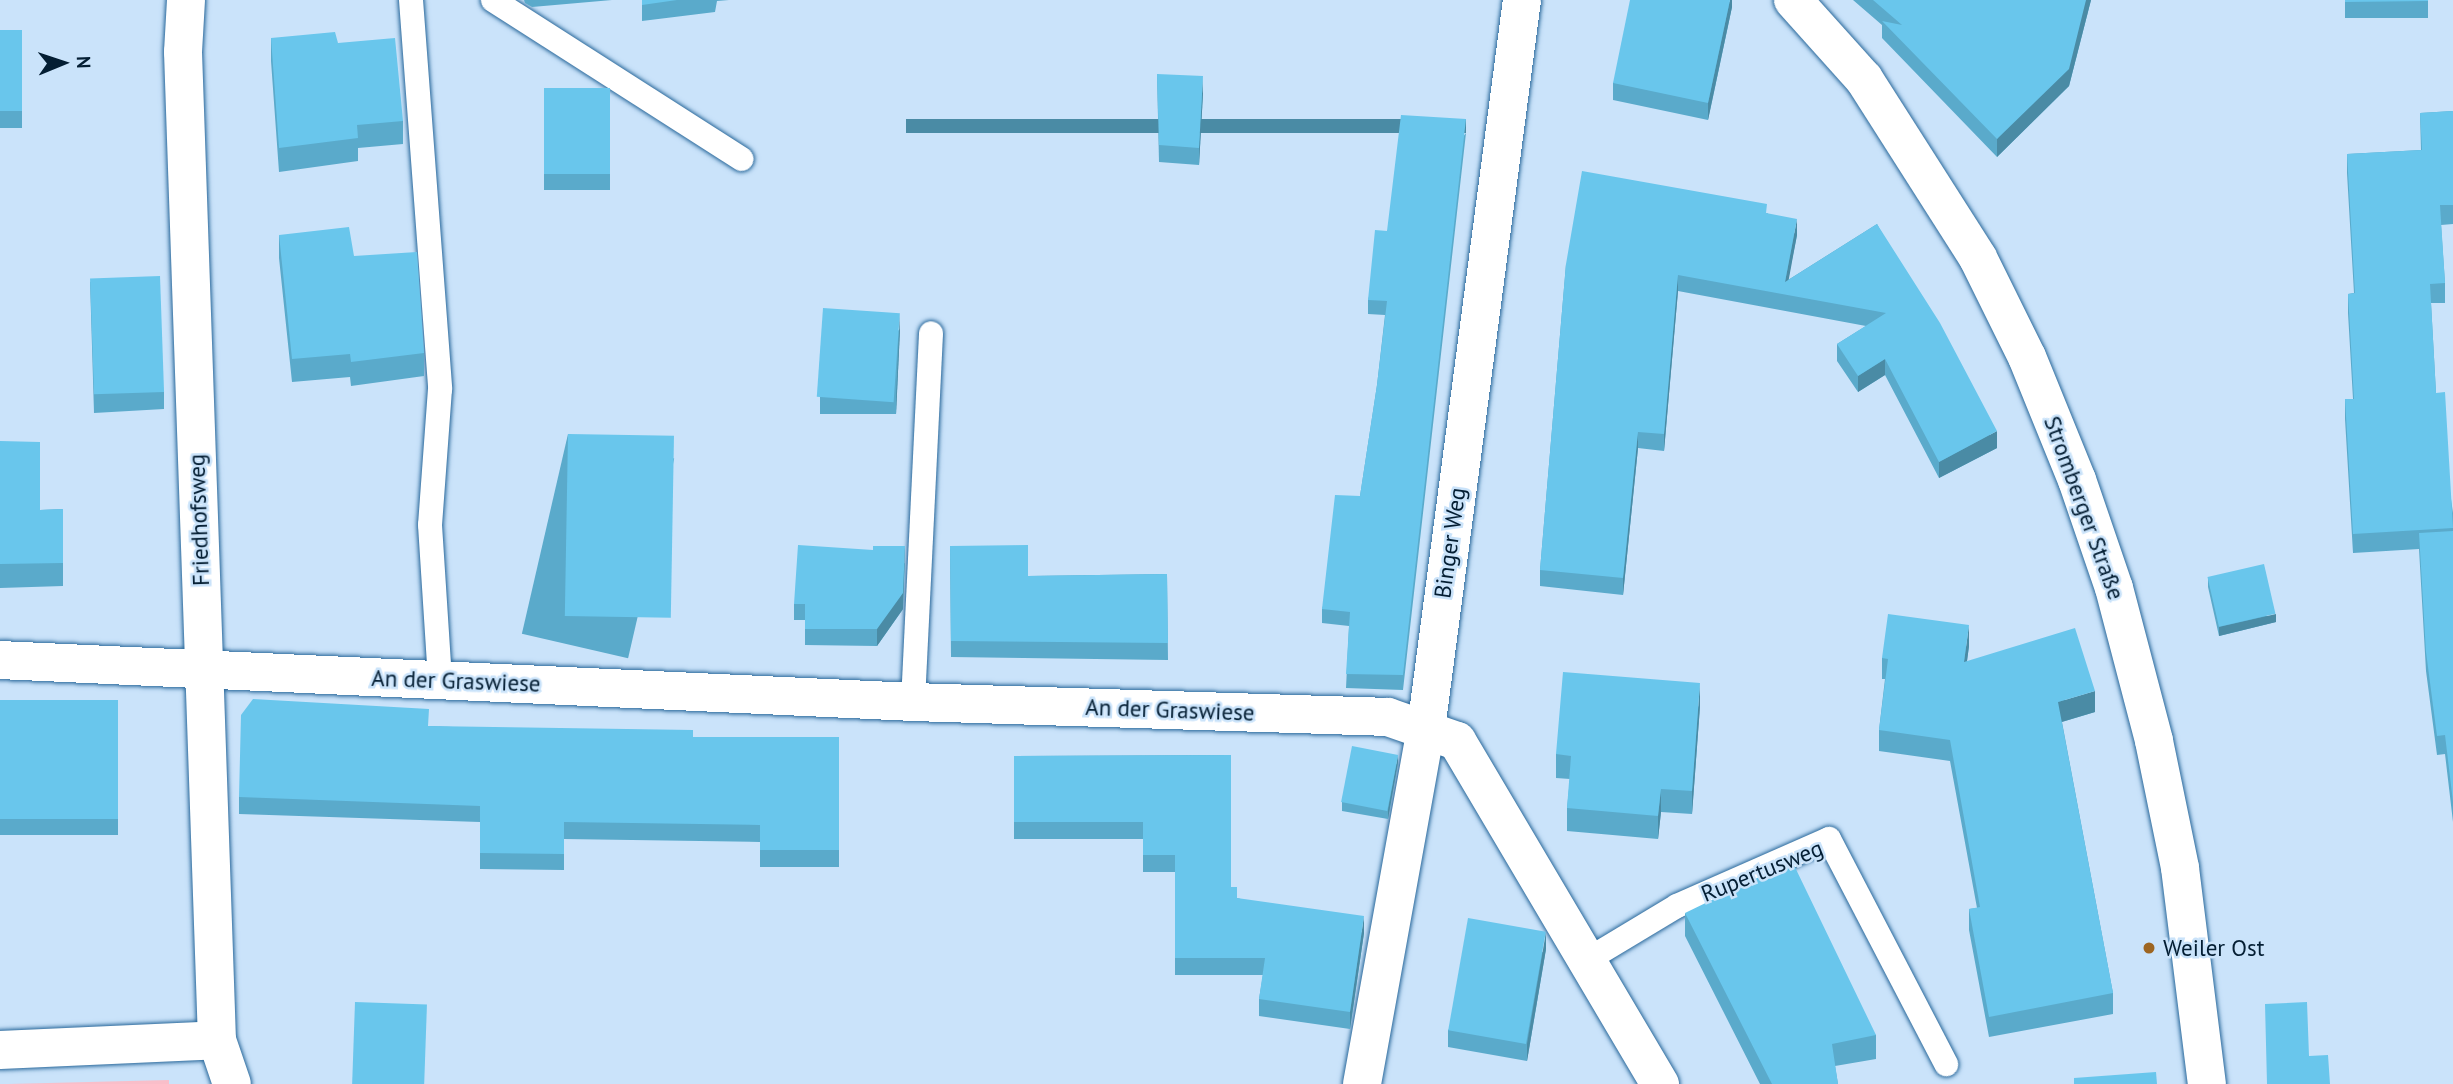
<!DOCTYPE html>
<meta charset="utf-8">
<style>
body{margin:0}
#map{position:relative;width:2453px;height:1084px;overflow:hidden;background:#cae3fa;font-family:"PT Sans",sans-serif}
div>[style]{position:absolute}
.green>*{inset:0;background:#f9bec9}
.roads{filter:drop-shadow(0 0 2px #29689b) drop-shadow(0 0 2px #29689b)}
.lane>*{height:24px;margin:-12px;padding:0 12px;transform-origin:12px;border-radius:12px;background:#fff}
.street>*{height:38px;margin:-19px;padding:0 19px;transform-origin:19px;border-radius:19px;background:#fff}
.secondary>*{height:38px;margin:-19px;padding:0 19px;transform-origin:19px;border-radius:19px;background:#fff}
.wall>*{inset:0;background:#5aaacb;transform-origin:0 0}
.shaded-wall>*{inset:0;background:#4a8ba5;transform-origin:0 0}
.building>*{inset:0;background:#69c6ec;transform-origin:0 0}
.dots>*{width:19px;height:19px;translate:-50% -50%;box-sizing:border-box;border:4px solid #cae3fa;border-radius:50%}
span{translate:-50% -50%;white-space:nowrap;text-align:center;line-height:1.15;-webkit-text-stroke:5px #cae3fa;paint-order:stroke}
.street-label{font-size:23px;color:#041e33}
.poi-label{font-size:23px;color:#041e33}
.left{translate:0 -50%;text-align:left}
.north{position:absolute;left:28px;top:28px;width:70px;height:70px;-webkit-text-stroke:5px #cae3fa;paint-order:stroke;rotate:88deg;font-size:19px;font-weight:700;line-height:28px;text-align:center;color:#041e33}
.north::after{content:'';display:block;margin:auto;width:24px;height:32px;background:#041e33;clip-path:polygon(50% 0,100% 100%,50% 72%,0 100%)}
</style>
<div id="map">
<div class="green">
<div style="clip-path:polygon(169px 1080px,169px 1084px,8px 1084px)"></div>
</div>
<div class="roads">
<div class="lane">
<div style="left:411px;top:0;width:390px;rotate:85.7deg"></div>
<div style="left:440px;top:389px;width:136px;rotate:94.2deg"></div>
<div style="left:430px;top:525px;width:155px;rotate:86.3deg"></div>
<div style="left:493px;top:0;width:295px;rotate:32.6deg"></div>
<div style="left:913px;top:702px;width:369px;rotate:-87.2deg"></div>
<div style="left:1587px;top:960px;width:105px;rotate:-31deg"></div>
<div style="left:1677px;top:906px;width:166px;rotate:-23.8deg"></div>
<div style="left:1829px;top:839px;width:254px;rotate:62.5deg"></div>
</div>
<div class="street">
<div style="left:186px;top:0;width:52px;rotate:93.3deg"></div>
<div style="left:183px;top:52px;width:989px;rotate:88.03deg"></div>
<div style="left:217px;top:1040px;width:46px;rotate:71.2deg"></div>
<div style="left:0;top:660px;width:914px;rotate:2.63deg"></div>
<div style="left:913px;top:702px;width:475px;rotate:1.8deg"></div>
<div style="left:1388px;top:717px;width:73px;rotate:19.2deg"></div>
<div style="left:1457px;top:741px;width:399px;rotate:59.4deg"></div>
<div style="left:0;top:1050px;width:217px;rotate:-2.6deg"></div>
<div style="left:1362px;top:1084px;width:361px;rotate:-79.8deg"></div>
<div style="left:1426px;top:729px;width:735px;rotate:-82.5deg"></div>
</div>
<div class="secondary">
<div style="left:1793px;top:0;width:106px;rotate:48.1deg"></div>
<div style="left:1864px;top:79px;width:212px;rotate:57.5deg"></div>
<div style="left:1978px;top:258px;width:110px;rotate:63.7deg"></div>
<div style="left:2027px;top:357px;width:133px;rotate:67.9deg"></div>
<div style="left:2077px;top:480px;width:114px;rotate:71.1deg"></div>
<div style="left:2114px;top:588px;width:158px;rotate:75.3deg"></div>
<div style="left:2154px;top:741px;width:130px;rotate:78.4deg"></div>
<div style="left:2180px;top:868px;width:218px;rotate:82.9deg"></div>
</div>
</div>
<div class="wall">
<div style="clip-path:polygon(524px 0,612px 0,532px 7px,525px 3px)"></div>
<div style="clip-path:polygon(642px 0,729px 0,717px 1px,715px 12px,642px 21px)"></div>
<div style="clip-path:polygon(1732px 0,1732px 7px,1708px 120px,1613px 100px,1613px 83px)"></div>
<div style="clip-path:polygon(1853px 0,2091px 0,2069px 86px,1997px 157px,1882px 38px,1882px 25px)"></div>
<div style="left:2345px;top:0;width:83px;height:18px"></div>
<div style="left:0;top:30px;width:22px;height:98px"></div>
<div style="clip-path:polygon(271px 38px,338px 43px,403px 121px,403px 144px,358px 148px,358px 161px,279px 172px,271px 61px)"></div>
<div style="clip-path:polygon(1157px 74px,1203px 93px,1199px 165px,1159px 162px)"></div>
<div style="left:610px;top:88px;width:102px;height:66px;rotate:90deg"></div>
<div style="clip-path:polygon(2453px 111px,2453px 224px,2441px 225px,2445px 283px,2445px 303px,2431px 303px,2436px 393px,2453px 513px,2453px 822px,2445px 754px,2437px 755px,2426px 671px,2419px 549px,2353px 553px,2345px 419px,2345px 399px,2353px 399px,2348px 313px,2348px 294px,2354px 293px,2347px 173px,2347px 154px,2421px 150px,2420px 113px)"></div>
<div style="clip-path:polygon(1466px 133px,1403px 690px,1346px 688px,1349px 626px,1322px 623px,1322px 609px,1360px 496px,1377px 385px,1385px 315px,1368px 314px,1368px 300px,1387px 231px)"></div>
<div style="clip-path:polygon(1767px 213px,1797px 235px,1788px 280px,1877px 224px,1997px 448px,1939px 478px,1885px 375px,1858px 392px,1837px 361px,1837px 344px,1866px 326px,1678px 291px,1664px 451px,1638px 448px,1623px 595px,1540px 586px,1540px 570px,1566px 264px)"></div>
<div style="clip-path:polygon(279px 235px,354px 256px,424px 353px,424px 376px,351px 386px,350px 377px,292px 382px,279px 258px)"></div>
<div style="clip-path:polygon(90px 281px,164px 392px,164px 409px,94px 413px)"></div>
<div style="clip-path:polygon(900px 329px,896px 414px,820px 414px,820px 397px)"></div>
<div style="left:568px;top:434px;width:109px;height:205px;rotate:13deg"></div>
<div style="clip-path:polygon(0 441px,40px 510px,63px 509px,63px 586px,0 588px)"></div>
<div style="clip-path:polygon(950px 546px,1028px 576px,1167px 574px,1168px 660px,951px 657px)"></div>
<div style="clip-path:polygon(905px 563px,903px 609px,877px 646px,805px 645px,805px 620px,794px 620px,794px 604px)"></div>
<div style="clip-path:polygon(2208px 578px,2276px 622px,2219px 636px,2208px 587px)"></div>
<div style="clip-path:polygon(1969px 646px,1967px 661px,2095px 712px,2062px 722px,2113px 993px,2113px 1014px,1989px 1037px,1969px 930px,1969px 909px,1977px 908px,1950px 761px,1879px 751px,1879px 730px,1885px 679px,1882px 679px,1882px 658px)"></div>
<div style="left:118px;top:700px;width:135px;height:118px;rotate:90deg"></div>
<div style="clip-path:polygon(1700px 706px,1692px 814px,1661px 812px,1658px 839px,1567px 831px,1567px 808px,1570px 779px,1556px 778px,1556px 754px)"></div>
<div style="clip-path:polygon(429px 726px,693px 737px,839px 737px,839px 867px,760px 867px,760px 842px,564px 839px,564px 870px,480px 869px,480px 822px,239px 814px,239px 797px)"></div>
<div style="clip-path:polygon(1231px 755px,1231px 887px,1237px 898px,1364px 933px,1350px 1029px,1259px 1016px,1259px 999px,1263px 975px,1175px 975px,1175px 872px,1143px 872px,1143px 839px,1014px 839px,1014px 756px)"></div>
<div style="clip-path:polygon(1398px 763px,1388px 819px,1342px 811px,1342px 802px)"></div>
<div style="clip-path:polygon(1685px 913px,1876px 1035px,1876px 1059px,1835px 1066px,1838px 1084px,1760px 1084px,1685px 936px)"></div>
<div style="clip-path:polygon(1546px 949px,1527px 1061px,1448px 1047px,1448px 1030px)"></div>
</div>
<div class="shaded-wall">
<div style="clip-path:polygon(1730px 0,1732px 0,1732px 7px,1708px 120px,1708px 103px)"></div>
<div style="clip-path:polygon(2086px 0,2091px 0,2069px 86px,1997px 157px,1997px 139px)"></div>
<div style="clip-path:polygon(1203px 76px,1203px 93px,1199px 165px,1199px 148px)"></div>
<div style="left:1466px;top:119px;width:14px;height:560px;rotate:90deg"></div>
<div style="clip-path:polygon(1797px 219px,1797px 235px,1786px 294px,1785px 282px)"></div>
<div style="clip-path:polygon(1678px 275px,1678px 291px,1664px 451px,1664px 434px)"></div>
<div style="clip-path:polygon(900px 313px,900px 329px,896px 414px,896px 397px)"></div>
<div style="clip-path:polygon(1885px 359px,1885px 375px,1858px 392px,1858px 376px)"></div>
<div style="clip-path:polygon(1997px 431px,1997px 448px,1939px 478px,1939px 462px)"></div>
<div style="clip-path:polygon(1638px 432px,1638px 448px,1623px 595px,1623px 578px)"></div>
<div style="clip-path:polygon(905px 546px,903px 609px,877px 646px,877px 629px)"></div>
<div style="clip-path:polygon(2276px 614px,2276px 622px,2219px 636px,2219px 627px)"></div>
<div style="clip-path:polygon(1969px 625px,1969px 646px,1964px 683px,1964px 662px)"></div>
<div style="clip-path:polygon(1700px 683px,1700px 706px,1692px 814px,1692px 791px)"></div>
<div style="clip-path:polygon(2095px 691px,2095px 712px,2058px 723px,2058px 702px)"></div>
<div style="clip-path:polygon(1398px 755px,1398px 763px,1388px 819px,1388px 810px)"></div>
<div style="clip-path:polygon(1661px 789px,1661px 812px,1658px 839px,1658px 816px)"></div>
<div style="clip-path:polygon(1364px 916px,1364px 933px,1350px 1029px,1350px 1012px)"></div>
<div style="clip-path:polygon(1546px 932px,1546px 949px,1527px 1061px,1527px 1044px)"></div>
</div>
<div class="building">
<div style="clip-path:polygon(642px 0,677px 0,642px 5px)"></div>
<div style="clip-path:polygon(1630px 0,1730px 0,1708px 103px,1613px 83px)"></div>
<div style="clip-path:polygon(1873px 0,2086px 0,2069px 69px,1997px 139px,1882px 21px,1902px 25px)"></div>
<div style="clip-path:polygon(2345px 0,2428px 0,2428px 1px,2345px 2px)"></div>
<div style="left:0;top:30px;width:22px;height:81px"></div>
<div style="clip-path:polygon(335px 32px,338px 43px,395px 38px,403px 121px,357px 125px,358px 138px,279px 148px,271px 38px)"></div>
<div style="clip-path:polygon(1157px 74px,1203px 76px,1199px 148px,1159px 145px)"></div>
<div style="left:610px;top:88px;width:86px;height:66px;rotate:90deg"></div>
<div style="clip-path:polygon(2453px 111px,2453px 205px,2440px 205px,2445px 283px,2430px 284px,2436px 393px,2445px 392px,2453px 528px,2353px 534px,2345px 399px,2354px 399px,2348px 294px,2355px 293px,2347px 154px,2422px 150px,2420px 113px)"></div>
<div style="clip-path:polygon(1401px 115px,1466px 119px,1403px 675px,1346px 674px,1350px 612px,1322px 609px,1335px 495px,1360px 496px,1377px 385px,1387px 301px,1368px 300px,1375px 230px,1387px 231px)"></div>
<div style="clip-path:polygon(1582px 171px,1767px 204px,1766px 213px,1797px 219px,1785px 282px,1877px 224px,1940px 323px,1997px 431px,1939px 462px,1885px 359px,1858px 376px,1837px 344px,1886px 313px,1678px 275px,1664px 434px,1638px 432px,1623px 578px,1540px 570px,1566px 264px)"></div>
<div style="clip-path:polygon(349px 227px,354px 256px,417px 252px,424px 353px,351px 362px,350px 354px,292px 359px,279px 235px)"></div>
<div style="left:160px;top:276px;width:116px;height:70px;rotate:88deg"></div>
<div style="left:823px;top:308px;width:77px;height:89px;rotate:4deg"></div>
<div style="left:568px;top:434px;width:106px;height:182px;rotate:1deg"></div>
<div style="clip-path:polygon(0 441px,40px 442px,40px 510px,63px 509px,63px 563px,0 564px)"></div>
<div style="clip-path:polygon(2453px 531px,2453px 802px,2445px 735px,2437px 736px,2426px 652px,2419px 533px)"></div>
<div style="clip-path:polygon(798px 545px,873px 550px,873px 546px,905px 546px,903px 593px,877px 629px,805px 629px,805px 604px,794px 604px)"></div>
<div style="clip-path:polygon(1028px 545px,1028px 576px,1167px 574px,1168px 643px,951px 641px,950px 546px)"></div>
<div style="left:2264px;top:564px;width:51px;height:58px;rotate:77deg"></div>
<div style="clip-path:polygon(1888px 614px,1969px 625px,1964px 662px,2075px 628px,2095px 691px,2058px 702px,2113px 993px,1989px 1017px,1969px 909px,1980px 907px,1950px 740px,1879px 730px,1888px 659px,1882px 658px)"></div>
<div style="clip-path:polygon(1563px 672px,1700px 683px,1692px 791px,1661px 789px,1658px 816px,1567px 808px,1571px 756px,1556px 754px)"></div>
<div style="clip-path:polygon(253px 699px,429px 709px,428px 726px,693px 730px,693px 737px,839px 737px,839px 850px,760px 850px,760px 825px,564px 822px,564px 854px,480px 853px,480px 806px,239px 797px,241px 715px)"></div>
<div style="left:118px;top:700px;width:119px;height:118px;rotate:90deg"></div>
<div style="left:1352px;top:746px;width:47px;height:57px;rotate:11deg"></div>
<div style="clip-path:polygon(1231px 755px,1231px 887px,1237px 887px,1237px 898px,1364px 916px,1350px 1012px,1259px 999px,1265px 958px,1175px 958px,1175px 855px,1143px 855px,1143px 822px,1014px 822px,1014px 756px)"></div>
<div style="clip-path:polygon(1792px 861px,1876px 1035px,1832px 1044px,1838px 1084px,1772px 1084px,1685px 913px)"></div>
<div style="left:1468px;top:918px;width:79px;height:114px;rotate:10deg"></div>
<div style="left:355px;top:1002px;width:72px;height:82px;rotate:2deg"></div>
<div style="clip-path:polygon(2307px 1002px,2309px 1056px,2328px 1055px,2330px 1084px,2267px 1084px,2265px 1004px)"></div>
<div style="clip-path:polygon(2156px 1072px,2157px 1084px,2074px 1084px,2074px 1078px)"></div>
</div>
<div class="dots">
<div style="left:2149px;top:948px;background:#9d6521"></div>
</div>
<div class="street-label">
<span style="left:2084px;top:508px;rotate:70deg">Stromberger Straße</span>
<span style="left:199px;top:520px;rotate:-92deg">Friedhofsweg</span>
<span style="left:1450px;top:543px;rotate:-82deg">Binger Weg</span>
<span style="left:456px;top:681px;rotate:2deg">An der Graswiese</span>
<span style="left:1170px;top:710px;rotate:2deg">An der Graswiese</span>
<span style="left:1762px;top:871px;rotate:-22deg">Rupertusweg</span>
</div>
<div class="poi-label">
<span class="left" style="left:2163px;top:948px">Weiler Ost</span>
</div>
<div class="north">N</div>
</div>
